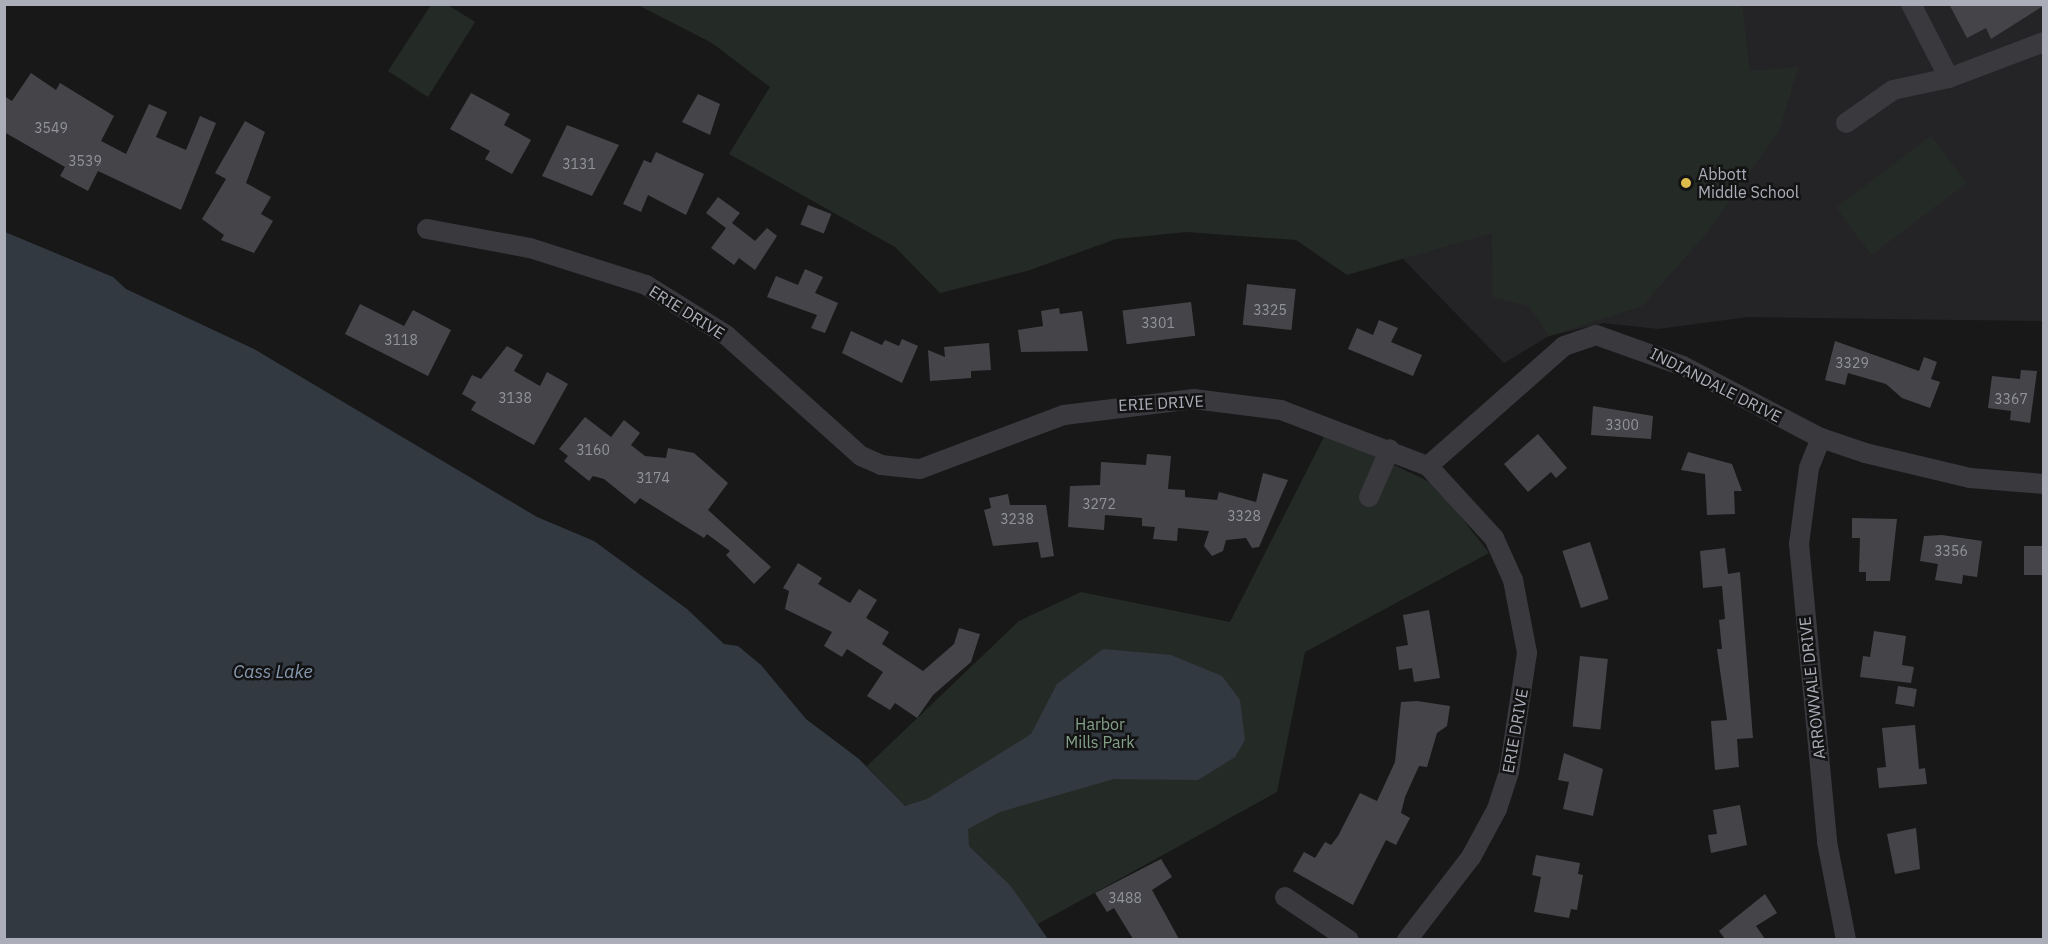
<!DOCTYPE html>
<style>
body{margin:0}
#map{position:relative;width:2048px;height:944px;overflow:hidden;background:#181819;font-family:"IBM Plex Sans",sans-serif}
div>[style]{position:absolute}
.built>*{inset:0;background:#242426}
.green>*{inset:0;background:#242b26;transform-origin:0 0}
.water>*{inset:0;background:#323941}
.building>*{inset:0;background:#454549;transform-origin:0 0}
.minor>*{height:20px;margin:-10px;padding:0 10px;transform-origin:10px;border-radius:10px;background:#39393e}
.dots>*{width:16px;height:16px;translate:-50% -50%;box-sizing:border-box;border:3px solid #131314;border-radius:50%}
span{translate:-50% -50%;white-space:nowrap;text-align:center;line-height:1.15;-webkit-text-stroke:5px #131314;paint-order:stroke}
.number-label{font-size:14px;color:#92949c}
.number-label span{-webkit-text-stroke-width:0}
.poi-label{font-size:16px;color:#abaeb8}
.left{translate:0 -50%;text-align:left}
.street-label{font-size:16px;color:#abaeb8}
.park-label{font-size:16px;color:#85a089}
.water-label{font-size:18px;color:#8698af;font-style:italic}
.frame{position:absolute;inset:0;border:6px solid #abaeb8;pointer-events:none}
</style>
<div id="map">
<div class="built">
<div style="clip-path:polygon(1218px 5px,2043px 5px,2043px 321px,1748px 317px,1658px 329px,1604px 323px,1549px 336px,1504px 363px,1199px 49px)"></div>
</div>
<div class="green">
<div style="clip-path:polygon(431px 5px,448px 5px,475px 22px,428px 97px,388px 71px)"></div>
<div style="clip-path:polygon(638px 5px,1742px 5px,1750px 71px,1798px 67px,1780px 129px,1706px 234px,1642px 306px,1549px 336px,1529px 306px,1493px 297px,1492px 233px,1347px 275px,1296px 240px,1186px 232px,1116px 239px,1027px 271px,940px 293px,895px 247px,729px 154px,770px 87px,712px 43px)"></div>
<div style="left:1931px;top:136px;width:59px;height:119px;rotate:53deg"></div>
<div style="clip-path:polygon(1326px 433px,1436px 485px,1489px 553px,1305px 652px,1277px 792px,1036px 925px,1010px 885px,969px 846px,900px 802px,867px 766px,1019px 621px,1081px 592px,1230px 622px)"></div>
</div>
<div class="water">
<div style="clip-path:polygon(5px 232px,113px 277px,126px 289px,254px 349px,537px 517px,594px 541px,687px 609px,724px 644px,738px 646px,761px 665px,806px 719px,859px 759px,905px 806px,927px 799px,1031px 734px,1057px 684px,1103px 649px,1171px 655px,1222px 676px,1240px 700px,1245px 740px,1235px 757px,1198px 780px,1114px 779px,1000px 812px,968px 829px,969px 846px,1010px 885px,1048px 939px,5px 939px)"></div>
</div>
<div class="building">
<div style="clip-path:polygon(1949px 4px,2043px 4px,2043px 6px,1991px 39px,1986px 28px,1967px 38px)"></div>
<div style="clip-path:polygon(31px 73px,56px 90px,60px 83px,114px 116px,101px 141px,126px 154px,149px 104px,167px 112px,156px 137px,186px 150px,200px 116px,216px 123px,181px 210px,98px 171px,88px 191px,60px 176px,65px 167px,4px 132px,4px 96px,12px 101px)"></div>
<div style="clip-path:polygon(471px 93px,510px 114px,504px 125px,531px 140px,512px 174px,485px 159px,490px 151px,450px 129px)"></div>
<div style="clip-path:polygon(698px 94px,720px 104px,710px 135px,682px 122px)"></div>
<div style="clip-path:polygon(245px 121px,265px 132px,246px 183px,271px 197px,261px 214px,273px 221px,254px 253px,221px 240px,224px 235px,202px 219px,226px 179px,215px 173px)"></div>
<div style="clip-path:polygon(567px 125px,619px 145px,592px 196px,542px 176px)"></div>
<div style="clip-path:polygon(656px 152px,704px 174px,686px 215px,648px 195px,641px 212px,623px 204px,644px 160px,651px 163px)"></div>
<div style="clip-path:polygon(718px 197px,740px 213px,732px 223px,755px 241px,767px 228px,777px 236px,755px 270px,739px 258px,734px 265px,711px 248px,726px 228px,706px 213px)"></div>
<div style="left:808px;top:205px;width:25px;height:21px;rotate:21deg"></div>
<div style="clip-path:polygon(805px 269px,823px 277px,815px 293px,838px 303px,825px 333px,811px 328px,817px 315px,767px 297px,776px 276px,798px 285px)"></div>
<div style="left:1247px;top:284px;width:49px;height:41px;rotate:6deg"></div>
<div style="left:1191px;top:302px;width:34px;height:69px;rotate:83deg"></div>
<div style="clip-path:polygon(360px 304px,404px 326px,413px 310px,451px 330px,428px 376px,345px 334px)"></div>
<div style="clip-path:polygon(1059px 308px,1060px 314px,1082px 311px,1088px 351px,1021px 352px,1018px 330px,1043px 326px,1041px 311px)"></div>
<div style="clip-path:polygon(1379px 320px,1398px 328px,1391px 342px,1422px 355px,1413px 376px,1348px 349px,1357px 328px,1373px 335px)"></div>
<div style="clip-path:polygon(851px 331px,882px 345px,885px 340px,899px 346px,902px 339px,918px 346px,902px 383px,842px 353px)"></div>
<div style="clip-path:polygon(1835px 341px,1919px 371px,1924px 357px,1937px 362px,1931px 379px,1940px 382px,1930px 408px,1902px 398px,1886px 384px,1848px 373px,1845px 385px,1825px 380px)"></div>
<div style="clip-path:polygon(989px 343px,991px 370px,971px 371px,971px 378px,930px 381px,928px 350px,945px 357px,944px 347px)"></div>
<div style="clip-path:polygon(507px 346px,523px 355px,514px 371px,540px 386px,547px 372px,568px 384px,534px 445px,471px 410px,476px 402px,462px 394px,472px 375px,481px 379px)"></div>
<div style="clip-path:polygon(2021px 370px,2037px 371px,2030px 423px,2010px 420px,2011px 411px,1988px 408px,1992px 376px,2020px 379px)"></div>
<div style="clip-path:polygon(1593px 406px,1653px 416px,1651px 439px,1591px 435px)"></div>
<div style="clip-path:polygon(585px 417px,611px 437px,624px 420px,640px 433px,631px 445px,645px 456px,666px 458px,668px 448px,694px 453px,728px 483px,708px 510px,771px 567px,754px 584px,726px 555px,730px 551px,707px 534px,704px 538px,640px 498px,635px 504px,604px 479px,593px 476px,589px 481px,564px 461px,568px 456px,559px 449px)"></div>
<div style="clip-path:polygon(1538px 434px,1567px 468px,1556px 478px,1551px 472px,1528px 492px,1504px 464px)"></div>
<div style="clip-path:polygon(1688px 452px,1732px 464px,1742px 491px,1734px 491px,1735px 514px,1707px 515px,1705px 474px,1681px 470px)"></div>
<div style="clip-path:polygon(1147px 454px,1171px 456px,1168px 489px,1185px 490px,1185px 497px,1217px 500px,1219px 492px,1256px 502px,1263px 473px,1288px 480px,1259px 547px,1252px 548px,1246px 538px,1226px 540px,1223px 551px,1212px 556px,1204px 546px,1209px 531px,1178px 528px,1177px 541px,1153px 539px,1155px 527px,1142px 526px,1142px 518px,1105px 515px,1104px 530px,1068px 527px,1070px 486px,1100px 485px,1101px 462px,1146px 465px)"></div>
<div style="clip-path:polygon(1008px 494px,1010px 505px,1046px 505px,1054px 556px,1041px 558px,1038px 542px,993px 546px,984px 510px,991px 508px,989px 498px)"></div>
<div style="clip-path:polygon(1852px 518px,1897px 519px,1890px 581px,1866px 581px,1866px 572px,1859px 572px,1860px 538px,1852px 538px)"></div>
<div style="clip-path:polygon(1942px 535px,1982px 541px,1977px 577px,1963px 575px,1962px 584px,1935px 580px,1938px 564px,1920px 561px,1924px 536px)"></div>
<div style="left:1590px;top:542px;width:60px;height:29px;rotate:72deg"></div>
<div style="left:2024px;top:546px;width:19px;height:29px"></div>
<div style="clip-path:polygon(1725px 548px,1728px 574px,1740px 572px,1753px 738px,1737px 739px,1739px 767px,1715px 770px,1711px 721px,1727px 720px,1717px 649px,1722px 649px,1719px 620px,1725px 619px,1722px 586px,1703px 588px,1700px 551px)"></div>
<div style="clip-path:polygon(798px 563px,822px 578px,818px 584px,850px 603px,859px 589px,877px 600px,866px 618px,889px 632px,882px 644px,923px 671px,954px 644px,959px 628px,980px 634px,971px 662px,933px 695px,917px 718px,895px 703px,890px 710px,867px 696px,883px 672px,847px 649px,842px 657px,824px 646px,832px 632px,785px 609px,789px 591px,783px 588px)"></div>
<div style="clip-path:polygon(1429px 610px,1440px 678px,1414px 682px,1412px 668px,1399px 670px,1396px 647px,1408px 645px,1403px 615px)"></div>
<div style="clip-path:polygon(1874px 631px,1906px 636px,1902px 665px,1914px 667px,1911px 683px,1860px 677px,1863px 656px,1870px 657px)"></div>
<div style="left:1580px;top:656px;width:28px;height:71px;rotate:6deg"></div>
<div style="left:1898px;top:686px;width:19px;height:18px;rotate:9deg"></div>
<div style="clip-path:polygon(1417px 701px,1450px 706px,1447px 726px,1437px 733px,1427px 767px,1419px 766px,1405px 797px,1401px 813px,1410px 818px,1396px 845px,1386px 840px,1353px 905px,1293px 871px,1304px 852px,1315px 858px,1325px 842px,1331px 845px,1338px 836px,1360px 793px,1377px 801px,1395px 762px,1401px 702px)"></div>
<div style="clip-path:polygon(1915px 725px,1919px 769px,1925px 768px,1927px 784px,1879px 788px,1877px 768px,1886px 767px,1882px 728px)"></div>
<div style="clip-path:polygon(1564px 753px,1603px 769px,1593px 816px,1563px 809px,1569px 782px,1558px 780px)"></div>
<div style="clip-path:polygon(1740px 805px,1747px 845px,1711px 853px,1708px 835px,1717px 834px,1713px 810px)"></div>
<div style="clip-path:polygon(1916px 828px,1920px 869px,1895px 874px,1887px 834px)"></div>
<div style="clip-path:polygon(1536px 855px,1580px 863px,1578px 874px,1583px 875px,1577px 910px,1571px 909px,1569px 918px,1534px 912px,1541px 877px,1532px 875px)"></div>
<div style="clip-path:polygon(1161px 859px,1172px 877px,1152px 890px,1179px 939px,1133px 939px,1114px 908px,1107px 912px,1095px 893px)"></div>
<div style="clip-path:polygon(1765px 894px,1777px 913px,1756px 926px,1765px 939px,1725px 939px,1719px 931px)"></div>
</div>
<div class="minor">
<div style="left:1911px;top:4px;width:83px;rotate:62.8deg"></div>
<div style="left:1846px;top:123px;width:57px;rotate:-35.1deg"></div>
<div style="left:1893px;top:90px;width:57px;rotate:-12.1deg"></div>
<div style="left:1949px;top:78px;width:102px;rotate:-20.8deg"></div>
<div style="left:427px;top:229px;width:105px;rotate:10.5deg"></div>
<div style="left:530px;top:248px;width:122px;rotate:17.7deg"></div>
<div style="left:646px;top:285px;width:94px;rotate:32deg"></div>
<div style="left:726px;top:335px;width:181px;rotate:41.9deg"></div>
<div style="left:861px;top:456px;width:22px;rotate:24deg"></div>
<div style="left:881px;top:465px;width:39px;rotate:6deg"></div>
<div style="left:920px;top:469px;width:154px;rotate:-20.6deg"></div>
<div style="left:1064px;top:415px;width:131px;rotate:-7deg"></div>
<div style="left:1194px;top:399px;width:88px;rotate:7.2deg"></div>
<div style="left:1281px;top:410px;width:157px;rotate:20.9deg"></div>
<div style="left:1428px;top:466px;width:98px;rotate:47.5deg"></div>
<div style="left:1494px;top:538px;width:46px;rotate:65.7deg"></div>
<div style="left:1513px;top:580px;width:74px;rotate:79.1deg"></div>
<div style="left:1527px;top:653px;width:120px;rotate:98.6deg"></div>
<div style="left:1509px;top:772px;width:39px;rotate:108deg"></div>
<div style="left:1497px;top:809px;width:55px;rotate:118.4deg"></div>
<div style="left:1471px;top:857px;width:105px;rotate:127.6deg"></div>
<div style="left:1821px;top:438px;width:32px;rotate:112deg"></div>
<div style="left:1809px;top:468px;width:77px;rotate:97.5deg"></div>
<div style="left:1799px;top:544px;width:299px;rotate:84.6deg"></div>
<div style="left:1827px;top:842px;width:100px;rotate:79deg"></div>
<div style="left:1428px;top:466px;width:181px;rotate:-41.4deg"></div>
<div style="left:1564px;top:346px;width:34px;rotate:-19deg"></div>
<div style="left:1596px;top:335px;width:92px;rotate:19.6deg"></div>
<div style="left:1683px;top:366px;width:156px;rotate:27.6deg"></div>
<div style="left:1821px;top:438px;width:46px;rotate:18.8deg"></div>
<div style="left:1865px;top:453px;width:108px;rotate:13.4deg"></div>
<div style="left:1970px;top:478px;width:74px;rotate:4.6deg"></div>
<div style="left:1369px;top:497px;width:52px;rotate:-66.4deg"></div>
<div style="left:1285px;top:897px;width:77px;rotate:33.9deg"></div>
</div>
<div class="dots">
<div style="left:1686px;top:183px;background:#debc4b"></div>
</div>
<div class="number-label">
<span style="left:51px;top:128px">3549</span>
<span style="left:85px;top:161px">3539</span>
<span style="left:579px;top:164px">3131</span>
<span style="left:1270px;top:310px">3325</span>
<span style="left:1158px;top:323px">3301</span>
<span style="left:401px;top:340px">3118</span>
<span style="left:1852px;top:363px">3329</span>
<span style="left:515px;top:398px">3138</span>
<span style="left:2011px;top:399px">3367</span>
<span style="left:1622px;top:425px">3300</span>
<span style="left:593px;top:450px">3160</span>
<span style="left:653px;top:478px">3174</span>
<span style="left:1099px;top:504px">3272</span>
<span style="left:1244px;top:516px">3328</span>
<span style="left:1017px;top:519px">3238</span>
<span style="left:1951px;top:551px">3356</span>
<span style="left:1125px;top:898px">3488</span>
</div>
<div class="poi-label">
<span class="left" style="left:1698px;top:183px">Abbott<br>Middle School</span>
</div>
<div class="street-label">
<span style="left:687px;top:312px;rotate:32deg">ERIE DRIVE</span>
<span style="left:1716px;top:385px;rotate:27deg">INDIANDALE DRIVE</span>
<span style="left:1161px;top:403px;rotate:-3deg">ERIE DRIVE</span>
<span style="left:1812px;top:688px;rotate:-96deg">ARROWVALE DRIVE</span>
<span style="left:1515px;top:731px;rotate:-80deg">ERIE DRIVE</span>
</div>
<div class="park-label">
<span style="left:1100px;top:733px">Harbor<br>Mills Park</span>
</div>
<div class="water-label">
<span style="left:273px;top:672px">Cass Lake</span>
</div>
<div class="frame"></div>
</div>
